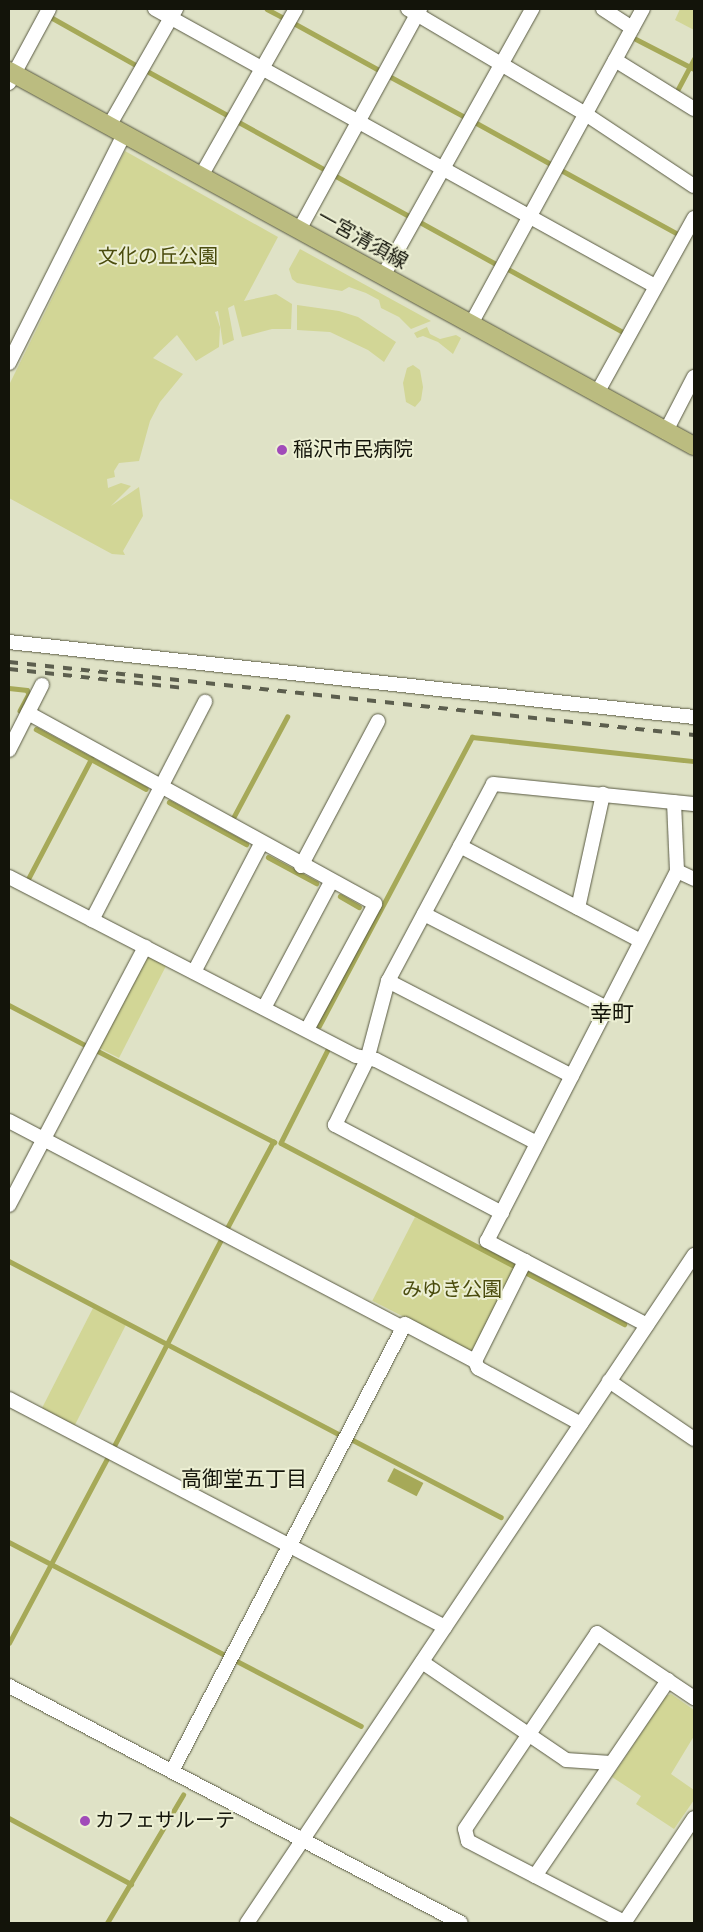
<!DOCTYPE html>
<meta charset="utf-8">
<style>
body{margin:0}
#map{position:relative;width:703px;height:1932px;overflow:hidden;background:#dfe2c6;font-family:"Alegreya Sans","Noto Sans JP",sans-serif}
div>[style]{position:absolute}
.green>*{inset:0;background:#d2d696;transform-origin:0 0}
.water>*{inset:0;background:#a6a958;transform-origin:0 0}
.stream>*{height:4.5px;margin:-2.25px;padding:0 2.25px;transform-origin:2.25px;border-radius:2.25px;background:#a6a958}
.roads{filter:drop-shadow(0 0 1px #595a43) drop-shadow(0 0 1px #595a43)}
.minor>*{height:14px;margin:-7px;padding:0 7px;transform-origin:7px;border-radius:7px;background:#fff}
.major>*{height:18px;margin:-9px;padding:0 9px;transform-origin:9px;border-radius:9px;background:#bbbc80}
.rail>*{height:4px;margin-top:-2px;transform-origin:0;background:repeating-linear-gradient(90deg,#5c5e4e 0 9px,transparent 0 18px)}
.dots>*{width:14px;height:14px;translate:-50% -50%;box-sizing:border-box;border:2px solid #ecefd3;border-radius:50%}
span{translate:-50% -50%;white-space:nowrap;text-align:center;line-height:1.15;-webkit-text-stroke:4px #ecefd3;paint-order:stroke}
.street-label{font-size:20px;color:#13140a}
.park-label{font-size:20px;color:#4a4c0d}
.poi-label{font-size:20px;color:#13140a}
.left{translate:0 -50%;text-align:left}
.neighbourhood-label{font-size:21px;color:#13140a}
.quarter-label{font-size:22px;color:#13140a}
.frame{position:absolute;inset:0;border:10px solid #13140a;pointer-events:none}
</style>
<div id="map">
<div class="green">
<div style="clip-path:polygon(680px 9px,694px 9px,694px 30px,675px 20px)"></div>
<div style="clip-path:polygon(125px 151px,278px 237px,244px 301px,276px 294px,292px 304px,291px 329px,272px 329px,242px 337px,234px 305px,228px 308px,234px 340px,223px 345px,218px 311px,215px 312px,220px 327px,219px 347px,196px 361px,177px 335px,153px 358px,183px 374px,160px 402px,150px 421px,139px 461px,119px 463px,114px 471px,115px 477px,107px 479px,108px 488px,121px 483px,131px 486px,111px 506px,139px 487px,143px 516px,123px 551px,125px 555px,112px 554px,9px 498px,9px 385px)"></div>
<div style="clip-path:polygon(300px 249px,431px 321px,411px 329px,399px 317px,381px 308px,379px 300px,366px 293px,349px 287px,342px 291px,297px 283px,292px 279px,289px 269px)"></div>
<div style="clip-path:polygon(297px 305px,339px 311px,358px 317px,396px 342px,384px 362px,368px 350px,330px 332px,297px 330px)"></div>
<div style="clip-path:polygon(427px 327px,430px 334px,440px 339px,456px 335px,461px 338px,453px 354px,438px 342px,423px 336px,417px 338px,414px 333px)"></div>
<div style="clip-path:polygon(413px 365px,420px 370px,423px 387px,421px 400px,415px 407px,406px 402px,403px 383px,407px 368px)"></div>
<div style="clip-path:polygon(148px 954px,167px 964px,119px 1058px,95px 1046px)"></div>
<div style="left:415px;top:1217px;width:115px;height:94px;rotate:27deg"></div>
<div style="left:93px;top:1308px;width:37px;height:117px;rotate:27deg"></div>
<div style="clip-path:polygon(671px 1694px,694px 1710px,694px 1736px,671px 1774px,694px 1790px,694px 1800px,674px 1829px,636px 1804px,641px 1796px,612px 1777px,666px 1696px)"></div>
</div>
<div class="water">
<div style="left:394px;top:1468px;width:33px;height:15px;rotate:27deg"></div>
</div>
<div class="stream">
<div style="left:267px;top:9px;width:19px;rotate:28deg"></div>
<div style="left:49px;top:16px;width:100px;rotate:29.4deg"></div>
<div style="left:292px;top:22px;width:99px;rotate:28.9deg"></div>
<div style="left:636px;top:39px;width:65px;rotate:27.3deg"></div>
<div style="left:149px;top:72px;width:91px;rotate:28.8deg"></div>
<div style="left:391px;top:77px;width:84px;rotate:28.4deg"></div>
<div style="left:678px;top:89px;width:34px;rotate:-62deg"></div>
<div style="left:237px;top:121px;width:97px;rotate:28.9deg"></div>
<div style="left:473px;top:121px;width:89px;rotate:28.9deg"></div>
<div style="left:563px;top:171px;width:131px;rotate:28.7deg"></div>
<div style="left:336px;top:176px;width:85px;rotate:28.7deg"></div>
<div style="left:420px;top:222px;width:87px;rotate:28.9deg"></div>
<div style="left:508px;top:269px;width:131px;rotate:28.7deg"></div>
<div style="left:9px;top:688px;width:18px;rotate:6deg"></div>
<div style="left:27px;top:690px;width:4px;rotate:63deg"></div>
<div style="left:29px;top:694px;width:19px;rotate:118deg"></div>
<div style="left:36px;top:729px;width:125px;rotate:28.6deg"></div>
<div style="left:169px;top:802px;width:88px;rotate:28.6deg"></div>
<div style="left:232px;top:820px;width:117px;rotate:-61.9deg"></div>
<div style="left:268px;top:857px;width:55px;rotate:28.4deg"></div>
<div style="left:27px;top:881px;width:138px;rotate:-62.3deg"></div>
<div style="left:340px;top:896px;width:22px;rotate:30deg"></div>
<div style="left:9px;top:1005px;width:88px;rotate:27.7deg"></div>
<div style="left:319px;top:1026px;width:327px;rotate:-62.1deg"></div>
<div style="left:472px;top:737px;width:223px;rotate:6.2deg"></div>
<div style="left:94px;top:1049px;width:203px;rotate:27.3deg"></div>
<div style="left:328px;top:1050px;width:104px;rotate:116.8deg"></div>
<div style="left:281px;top:1143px;width:263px;rotate:27.8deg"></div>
<div style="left:226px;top:1230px;width:100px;rotate:-61.9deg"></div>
<div style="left:9px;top:1261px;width:376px;rotate:27.7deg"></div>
<div style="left:527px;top:1273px;width:110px;rotate:27.7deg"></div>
<div style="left:351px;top:1439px;width:169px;rotate:27.5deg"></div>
<div style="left:113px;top:1448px;width:237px;rotate:-62.6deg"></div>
<div style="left:9px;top:1542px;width:246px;rotate:27.6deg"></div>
<div style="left:9px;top:1643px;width:211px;rotate:-62deg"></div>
<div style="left:235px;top:1660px;width:142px;rotate:27.6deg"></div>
<div style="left:9px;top:1818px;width:139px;rotate:28.4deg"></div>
<div style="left:107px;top:1923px;width:149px;rotate:-59.3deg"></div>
</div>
<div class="roads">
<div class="minor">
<div style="left:155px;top:9px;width:572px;rotate:28.99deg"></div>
<div style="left:408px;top:9px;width:208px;rotate:30.6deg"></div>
<div style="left:587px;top:115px;width:128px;rotate:33.6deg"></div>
<div style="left:603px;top:9px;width:35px;rotate:33deg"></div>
<div style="left:615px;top:60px;width:93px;rotate:31.8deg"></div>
<div style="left:9px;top:83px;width:84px;rotate:-61.6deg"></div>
<div style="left:109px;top:126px;width:135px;rotate:-60.2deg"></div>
<div style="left:201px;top:176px;width:192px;rotate:-60.4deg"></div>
<div style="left:299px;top:230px;width:252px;rotate:-61.3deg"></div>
<div style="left:383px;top:276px;width:306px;rotate:-60.8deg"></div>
<div style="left:471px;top:324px;width:359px;rotate:-61.4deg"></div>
<div style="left:9px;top:363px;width:256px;rotate:-63.3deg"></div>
<div style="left:597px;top:393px;width:200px;rotate:-61deg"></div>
<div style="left:666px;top:431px;width:61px;rotate:-62.6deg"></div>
<div style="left:9px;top:642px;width:689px;rotate:6.25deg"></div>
<div style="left:28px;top:713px;width:396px;rotate:28.8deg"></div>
<div style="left:375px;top:904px;width:143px;rotate:118.4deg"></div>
<div style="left:9px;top:750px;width:73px;rotate:-63.1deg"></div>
<div style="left:674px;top:802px;width:69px;rotate:87.5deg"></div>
<div style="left:460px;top:846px;width:204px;rotate:27.7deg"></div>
<div style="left:301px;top:866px;width:164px;rotate:-62deg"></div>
<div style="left:9px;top:877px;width:390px;rotate:27.3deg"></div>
<div style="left:356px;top:1056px;width:20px;rotate:11deg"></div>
<div style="left:376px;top:1060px;width:181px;rotate:27.3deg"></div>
<div style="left:578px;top:908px;width:117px;rotate:-77.6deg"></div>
<div style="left:424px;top:914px;width:206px;rotate:27.2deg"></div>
<div style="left:92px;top:920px;width:246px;rotate:-62.6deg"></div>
<div style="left:194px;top:972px;width:144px;rotate:-62.4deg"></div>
<div style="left:388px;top:981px;width:207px;rotate:27.3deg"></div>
<div style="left:264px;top:1008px;width:143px;rotate:-62deg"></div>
<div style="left:9px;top:1121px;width:445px;rotate:27.7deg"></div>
<div style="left:9px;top:1205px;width:292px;rotate:-62.2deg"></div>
<div style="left:502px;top:1213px;width:189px;rotate:-152.2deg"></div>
<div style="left:335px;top:1125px;width:72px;rotate:-63.8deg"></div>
<div style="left:367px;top:1060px;width:82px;rotate:-75.1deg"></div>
<div style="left:388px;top:981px;width:223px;rotate:-61.9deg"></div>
<div style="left:493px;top:784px;width:202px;rotate:5.7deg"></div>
<div style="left:647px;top:1325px;width:181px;rotate:-152.3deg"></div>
<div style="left:487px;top:1241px;width:416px;rotate:-62.8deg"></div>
<div style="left:677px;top:871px;width:19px;rotate:25deg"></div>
<div style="left:475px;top:1361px;width:112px;rotate:-63.4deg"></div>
<div style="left:609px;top:1381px;width:103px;rotate:34.3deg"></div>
<div style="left:9px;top:1399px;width:492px;rotate:27.6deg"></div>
<div style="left:422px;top:1662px;width:174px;rotate:34.2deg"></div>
<div style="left:566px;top:1760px;width:45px;rotate:3.8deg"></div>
<div style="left:9px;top:1686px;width:510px;rotate:27.67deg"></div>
<div style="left:172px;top:1771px;width:504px;rotate:-62.47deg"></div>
<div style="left:405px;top:1324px;width:79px;rotate:27.9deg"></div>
<div style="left:475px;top:1361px;width:8px;rotate:67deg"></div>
<div style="left:478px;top:1368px;width:117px;rotate:28.5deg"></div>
<div style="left:535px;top:1876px;width:237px;rotate:-55.8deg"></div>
<div style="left:247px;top:1923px;width:804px;rotate:-56.21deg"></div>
<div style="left:624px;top:1923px;width:126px;rotate:-56.3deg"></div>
<div style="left:626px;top:1923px;width:178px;rotate:-152.6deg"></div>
<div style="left:468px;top:1841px;width:12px;rotate:-104deg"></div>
<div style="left:465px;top:1829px;width:236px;rotate:-56deg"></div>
<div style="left:597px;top:1633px;width:117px;rotate:33.8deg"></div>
</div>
<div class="major">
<div style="left:9px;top:71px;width:781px;rotate:28.7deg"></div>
</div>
</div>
<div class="rail">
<div style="left:9px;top:662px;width:689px;rotate:6.08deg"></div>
<div style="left:9px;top:669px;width:177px;rotate:6.2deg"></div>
</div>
<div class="dots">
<div style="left:282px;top:450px;background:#a14bb9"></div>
<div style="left:85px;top:1821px;background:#a14bb9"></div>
</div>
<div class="street-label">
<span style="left:362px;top:240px;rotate:29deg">一宮清須線</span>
</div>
<div class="park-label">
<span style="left:158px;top:257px">文化の丘公園</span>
<span style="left:452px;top:1290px">みゆき公園</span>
</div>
<div class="poi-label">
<span class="left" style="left:293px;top:450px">稲沢市民病院</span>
<span class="left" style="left:95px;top:1821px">カフェサルーテ</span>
</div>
<div class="neighbourhood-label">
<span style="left:244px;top:1480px">高御堂五丁目</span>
</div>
<div class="quarter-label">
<span style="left:612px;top:1015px">幸町</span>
</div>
<div class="frame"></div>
</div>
